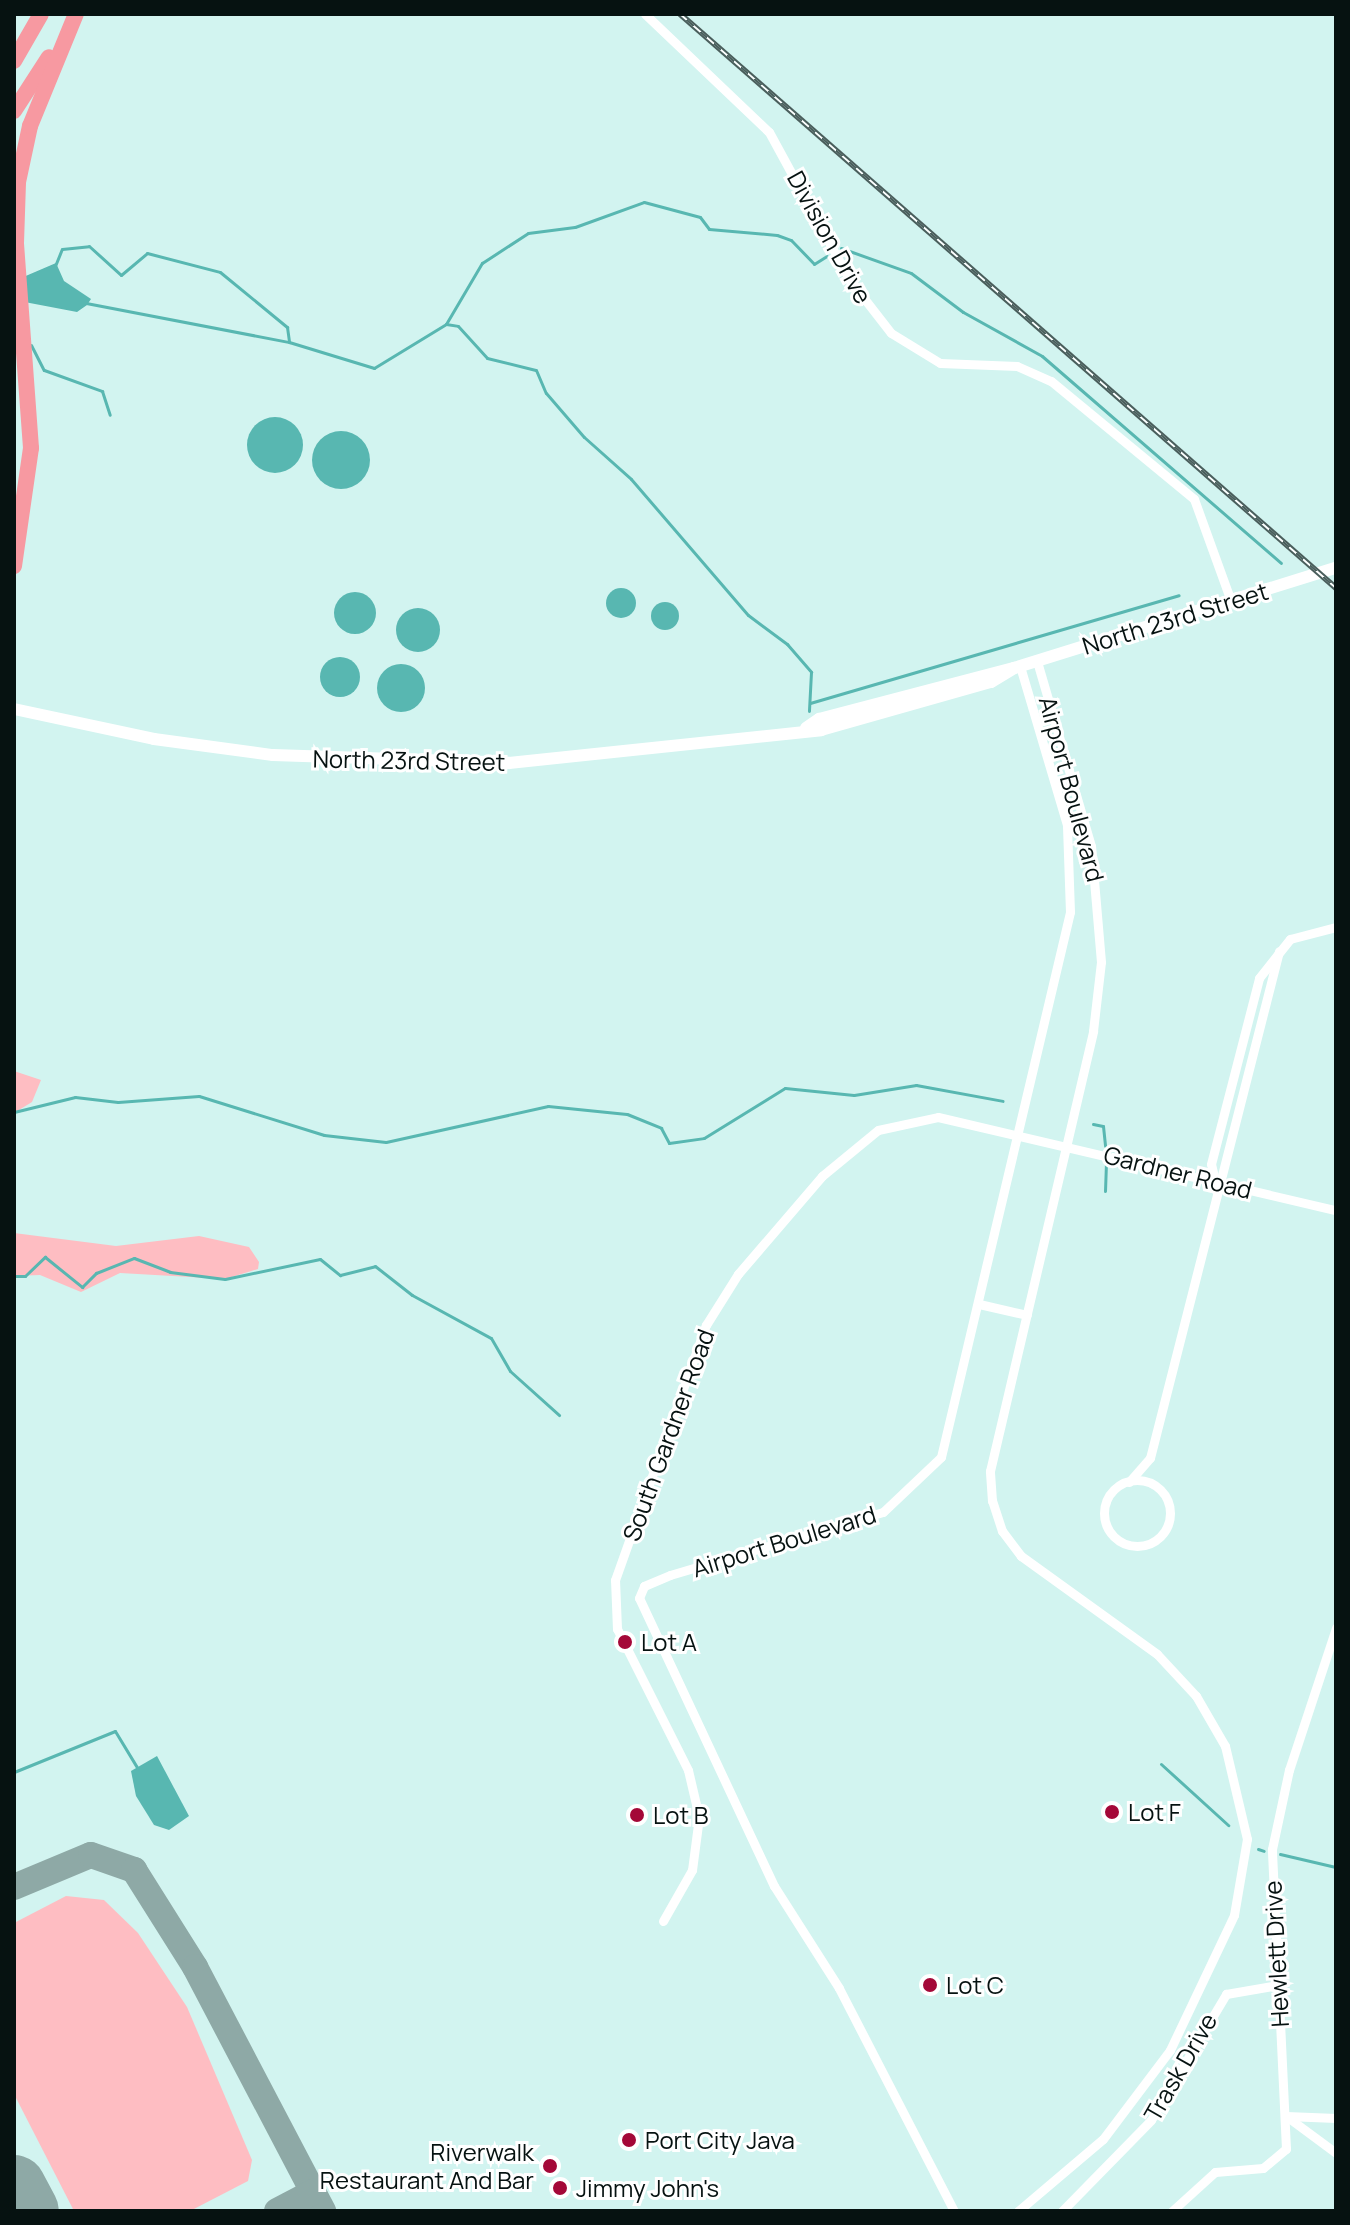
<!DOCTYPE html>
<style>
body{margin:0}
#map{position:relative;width:1350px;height:2225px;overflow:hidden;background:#d2f4f0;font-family:Manrope,sans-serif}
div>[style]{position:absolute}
.green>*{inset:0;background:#febdc2}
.water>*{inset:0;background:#58b7b1}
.round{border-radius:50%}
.stream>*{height:3px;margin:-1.5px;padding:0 1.5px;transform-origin:1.5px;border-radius:1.5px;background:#58b7b1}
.taxiway>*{height:26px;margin:-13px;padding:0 13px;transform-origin:13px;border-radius:13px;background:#8ea9a6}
.runway>*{height:64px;margin:-32px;padding:0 32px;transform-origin:32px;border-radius:32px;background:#8ea9a6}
.minor>*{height:9px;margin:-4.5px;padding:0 4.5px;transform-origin:4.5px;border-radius:4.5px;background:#fff}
.minor>.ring{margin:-4.5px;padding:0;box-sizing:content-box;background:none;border:9px solid #fff;border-radius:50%}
.secondary>*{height:12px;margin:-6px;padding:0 6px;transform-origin:6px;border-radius:6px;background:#fff}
.motorway>*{height:16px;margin:-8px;padding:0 8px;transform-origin:8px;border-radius:8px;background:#f799a1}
.rail>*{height:6px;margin-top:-3px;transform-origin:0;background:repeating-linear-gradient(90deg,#fff 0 9px,#4a5e5c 0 18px);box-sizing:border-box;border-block:2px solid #4a5e5c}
.dots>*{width:22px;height:22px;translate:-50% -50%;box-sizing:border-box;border:4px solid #fff;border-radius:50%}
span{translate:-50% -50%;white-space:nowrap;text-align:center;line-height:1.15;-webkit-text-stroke:6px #fff;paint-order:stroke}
.street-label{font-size:24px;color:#061211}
.poi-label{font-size:24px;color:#061211}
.left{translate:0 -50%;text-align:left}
.right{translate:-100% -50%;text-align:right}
.frame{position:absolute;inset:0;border:16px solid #061211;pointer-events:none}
</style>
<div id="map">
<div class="green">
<div style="clip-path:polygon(14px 1071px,41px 1080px,32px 1102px,14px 1113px)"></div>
<div style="clip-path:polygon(14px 1233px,116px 1246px,199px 1236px,249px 1247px,259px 1262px,258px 1269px,225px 1279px,120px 1273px,81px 1292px,40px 1275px,14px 1276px)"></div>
<div style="clip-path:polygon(66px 1896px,104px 1900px,138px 1933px,187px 2007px,252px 2160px,248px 2181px,190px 2211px,74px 2211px,14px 2094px,14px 1923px)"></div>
</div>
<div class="water">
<div style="clip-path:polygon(56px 263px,64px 281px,91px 299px,87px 305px,77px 312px,14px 300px,21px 278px)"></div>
<div class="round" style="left:247px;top:417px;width:56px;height:56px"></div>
<div class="round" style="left:312px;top:431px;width:58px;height:58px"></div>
<div class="round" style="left:606px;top:588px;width:30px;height:30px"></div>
<div class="round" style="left:334px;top:592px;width:42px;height:42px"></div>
<div class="round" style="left:651px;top:602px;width:28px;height:28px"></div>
<div class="round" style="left:396px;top:608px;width:44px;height:44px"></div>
<div class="round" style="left:320px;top:657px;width:40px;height:40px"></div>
<div class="round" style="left:377px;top:664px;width:48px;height:48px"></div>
<div style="clip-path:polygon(157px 1756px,189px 1816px,169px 1830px,154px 1825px,136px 1796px,131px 1771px)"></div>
</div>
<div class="stream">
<div style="left:841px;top:248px;width:74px;rotate:19.7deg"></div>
<div style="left:911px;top:273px;width:65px;rotate:36.9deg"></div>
<div style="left:963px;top:312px;width:90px;rotate:29.1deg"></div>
<div style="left:1042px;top:356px;width:316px;rotate:40.9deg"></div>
<div style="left:55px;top:266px;width:18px;rotate:-68deg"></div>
<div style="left:62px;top:249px;width:27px;rotate:-6deg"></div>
<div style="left:89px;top:246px;width:43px;rotate:42.2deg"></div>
<div style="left:121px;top:275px;width:34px;rotate:-40deg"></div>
<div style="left:147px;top:253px;width:75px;rotate:14.6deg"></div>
<div style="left:220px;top:272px;width:87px;rotate:39.4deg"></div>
<div style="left:287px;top:327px;width:14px;rotate:82deg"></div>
<div style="left:86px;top:303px;width:207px;rotate:10.9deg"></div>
<div style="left:289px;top:342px;width:89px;rotate:17deg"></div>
<div style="left:374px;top:368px;width:84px;rotate:-31.4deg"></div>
<div style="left:446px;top:324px;width:71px;rotate:-59.5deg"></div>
<div style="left:482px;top:263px;width:55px;rotate:-33.1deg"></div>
<div style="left:528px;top:233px;width:47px;rotate:-7.3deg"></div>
<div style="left:575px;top:227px;width:73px;rotate:-19.9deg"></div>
<div style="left:644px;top:202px;width:58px;rotate:15deg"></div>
<div style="left:700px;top:217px;width:15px;rotate:53deg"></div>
<div style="left:709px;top:229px;width:68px;rotate:5deg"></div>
<div style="left:777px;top:235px;width:15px;rotate:20deg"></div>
<div style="left:791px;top:240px;width:33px;rotate:46deg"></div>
<div style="left:814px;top:264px;width:15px;rotate:-32deg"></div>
<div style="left:446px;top:324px;width:12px;rotate:9deg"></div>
<div style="left:458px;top:326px;width:43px;rotate:47.8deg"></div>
<div style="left:487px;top:358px;width:50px;rotate:13.8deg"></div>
<div style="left:536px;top:370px;width:25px;rotate:67deg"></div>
<div style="left:546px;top:393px;width:58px;rotate:49.2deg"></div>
<div style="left:584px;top:437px;width:63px;rotate:41.8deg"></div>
<div style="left:631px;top:479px;width:179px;rotate:49.3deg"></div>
<div style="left:748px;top:615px;width:49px;rotate:36.6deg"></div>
<div style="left:787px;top:644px;width:37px;rotate:49deg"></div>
<div style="left:811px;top:672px;width:39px;rotate:93deg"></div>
<div style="left:31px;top:345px;width:28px;rotate:63deg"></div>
<div style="left:44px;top:370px;width:62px;rotate:19.9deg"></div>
<div style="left:102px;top:391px;width:25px;rotate:72deg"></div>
<div style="left:810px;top:703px;width:384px;rotate:-16.3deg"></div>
<div style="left:14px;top:1112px;width:63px;rotate:-13.8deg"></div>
<div style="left:75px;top:1097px;width:43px;rotate:6.6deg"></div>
<div style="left:118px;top:1102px;width:81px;rotate:-4.2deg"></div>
<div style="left:199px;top:1096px;width:131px;rotate:17.3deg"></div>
<div style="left:324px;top:1135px;width:62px;rotate:6.4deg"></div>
<div style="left:386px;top:1142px;width:166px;rotate:-12.5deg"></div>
<div style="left:548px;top:1106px;width:79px;rotate:5.8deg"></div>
<div style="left:627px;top:1114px;width:37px;rotate:22deg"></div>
<div style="left:661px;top:1128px;width:17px;rotate:62deg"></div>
<div style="left:669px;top:1143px;width:35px;rotate:-8deg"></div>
<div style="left:704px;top:1138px;width:95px;rotate:-31.7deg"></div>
<div style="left:785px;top:1088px;width:69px;rotate:5.8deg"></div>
<div style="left:854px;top:1095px;width:63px;rotate:-9.2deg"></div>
<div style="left:916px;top:1085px;width:88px;rotate:10.4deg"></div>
<div style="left:1093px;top:1124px;width:10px;rotate:11deg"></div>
<div style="left:1103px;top:1126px;width:20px;rotate:84deg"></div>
<div style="left:1105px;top:1191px;width:29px;rotate:-88deg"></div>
<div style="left:14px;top:1276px;width:11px"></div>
<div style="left:25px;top:1276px;width:28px;rotate:-44deg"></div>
<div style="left:45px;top:1257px;width:48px;rotate:39deg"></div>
<div style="left:82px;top:1287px;width:20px;rotate:-45deg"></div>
<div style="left:96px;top:1273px;width:41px;rotate:-21.5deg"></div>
<div style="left:134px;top:1258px;width:39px;rotate:21deg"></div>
<div style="left:170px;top:1272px;width:55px;rotate:7.3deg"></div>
<div style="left:225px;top:1279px;width:97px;rotate:-11.9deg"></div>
<div style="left:320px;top:1259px;width:26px;rotate:39deg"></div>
<div style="left:340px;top:1275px;width:36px;rotate:-14deg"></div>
<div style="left:375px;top:1266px;width:47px;rotate:38.1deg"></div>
<div style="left:412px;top:1295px;width:90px;rotate:28.6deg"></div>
<div style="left:491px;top:1338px;width:38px;rotate:60deg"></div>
<div style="left:510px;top:1371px;width:66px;rotate:41.9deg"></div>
<div style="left:1161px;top:1764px;width:91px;rotate:42.3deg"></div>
<div style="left:14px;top:1772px;width:109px;rotate:-22.1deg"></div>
<div style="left:115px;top:1731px;width:44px;rotate:58.8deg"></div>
<div style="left:1258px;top:1849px;width:6px;rotate:18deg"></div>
<div style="left:1280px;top:1854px;width:57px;rotate:13.1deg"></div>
</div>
<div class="taxiway">
<div style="left:14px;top:1887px;width:83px;rotate:-22.6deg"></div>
<div style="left:91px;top:1855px;width:46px;rotate:19.2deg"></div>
<div style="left:134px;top:1870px;width:115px;rotate:57.8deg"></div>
<div style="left:195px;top:1967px;width:276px;rotate:62.3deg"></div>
<div style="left:277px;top:2211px;width:41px;rotate:-27.8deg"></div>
</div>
<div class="runway">
<div style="left:14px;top:2187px;width:27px;rotate:62deg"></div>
</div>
<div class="minor">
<div style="left:645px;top:14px;width:171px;rotate:43.6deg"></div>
<div style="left:769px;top:132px;width:167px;rotate:61.4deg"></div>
<div style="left:849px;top:279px;width:68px;rotate:52.1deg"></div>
<div style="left:891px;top:333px;width:57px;rotate:31.5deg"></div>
<div style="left:940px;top:363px;width:77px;rotate:2.2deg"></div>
<div style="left:1017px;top:366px;width:37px;rotate:24deg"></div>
<div style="left:1051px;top:381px;width:185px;rotate:39.5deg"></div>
<div style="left:1194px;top:499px;width:109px;rotate:70.1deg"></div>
<div style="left:1215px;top:1181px;width:17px;rotate:-103deg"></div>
<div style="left:1211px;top:1164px;width:192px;rotate:-75.5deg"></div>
<div style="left:1259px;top:978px;width:50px;rotate:-51.5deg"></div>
<div style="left:1290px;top:939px;width:48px;rotate:-14.6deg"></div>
<div style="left:979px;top:1304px;width:49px;rotate:12.9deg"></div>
<div class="ring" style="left:1104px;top:1480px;width:57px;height:57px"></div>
<div style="left:1129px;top:1482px;width:32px;rotate:-49deg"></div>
<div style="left:1150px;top:1458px;width:523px;rotate:-75.72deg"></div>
<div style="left:663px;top:1921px;width:59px;rotate:-60.4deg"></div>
<div style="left:692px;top:1870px;width:53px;rotate:-82.5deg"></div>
<div style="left:699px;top:1817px;width:48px;rotate:-103.2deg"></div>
<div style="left:688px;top:1770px;width:158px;rotate:-116.7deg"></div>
<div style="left:617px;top:1629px;width:49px;rotate:-92.3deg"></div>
<div style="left:615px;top:1580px;width:271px;rotate:-70.4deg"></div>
<div style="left:706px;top:1325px;width:60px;rotate:-57.9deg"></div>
<div style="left:738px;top:1274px;width:129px;rotate:-49.4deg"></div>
<div style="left:822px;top:1176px;width:72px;rotate:-39.4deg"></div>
<div style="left:878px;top:1130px;width:61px;rotate:-12.2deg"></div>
<div style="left:938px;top:1117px;width:409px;rotate:13.2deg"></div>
<div style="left:1286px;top:2116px;width:62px;rotate:36.5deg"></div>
<div style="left:1286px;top:2116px;width:50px;rotate:2.3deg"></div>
<div style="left:954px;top:2211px;width:251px;rotate:-117.3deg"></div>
<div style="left:839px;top:1988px;width:121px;rotate:-122.5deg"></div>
<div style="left:774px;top:1886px;width:318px;rotate:-115.1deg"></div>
<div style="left:639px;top:1598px;width:13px;rotate:-67deg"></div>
<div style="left:644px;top:1586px;width:28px;rotate:-23deg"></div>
<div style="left:670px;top:1575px;width:222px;rotate:-16.5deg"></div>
<div style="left:883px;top:1512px;width:80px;rotate:-43.5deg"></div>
<div style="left:941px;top:1457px;width:560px;rotate:-76.68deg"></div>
<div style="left:1070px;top:912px;width:87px;rotate:-92deg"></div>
<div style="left:1067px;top:825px;width:166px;rotate:-106.5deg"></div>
<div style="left:1018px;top:2211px;width:111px;rotate:-40.3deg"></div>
<div style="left:1103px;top:2139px;width:111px;rotate:-53deg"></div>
<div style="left:1170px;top:2050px;width:149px;rotate:-64.6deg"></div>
<div style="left:1234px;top:1915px;width:77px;rotate:-80.3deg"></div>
<div style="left:1247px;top:1839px;width:96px;rotate:-103.3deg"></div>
<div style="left:1225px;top:1746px;width:58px;rotate:-120.1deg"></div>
<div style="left:1196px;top:1696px;width:57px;rotate:-132.9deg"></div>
<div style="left:1157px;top:1654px;width:168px;rotate:-144.2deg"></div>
<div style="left:1021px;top:1556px;width:31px;rotate:-127deg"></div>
<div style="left:1002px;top:1531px;width:32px;rotate:-108deg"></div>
<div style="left:992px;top:1501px;width:30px;rotate:-94deg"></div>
<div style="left:990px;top:1471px;width:452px;rotate:-76.8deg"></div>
<div style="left:1093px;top:1031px;width:69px;rotate:-83.4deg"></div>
<div style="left:1101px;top:962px;width:116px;rotate:-94.9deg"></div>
<div style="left:1091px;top:846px;width:193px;rotate:-106.3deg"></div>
<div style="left:1062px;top:2211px;width:127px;rotate:-45.6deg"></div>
<div style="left:1151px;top:2120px;width:147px;rotate:-59.2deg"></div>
<div style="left:1226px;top:1994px;width:53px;rotate:-9.8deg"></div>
<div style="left:1172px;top:2211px;width:58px;rotate:-42.2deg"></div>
<div style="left:1215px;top:2172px;width:48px;rotate:-4.8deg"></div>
<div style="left:1263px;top:2168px;width:30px;rotate:-40deg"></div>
<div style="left:1286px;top:2149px;width:300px;rotate:-92.7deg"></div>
<div style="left:1272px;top:1849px;width:81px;rotate:-77.9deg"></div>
<div style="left:1289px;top:1770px;width:150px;rotate:-71.7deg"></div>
</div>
<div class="secondary">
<div style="left:14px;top:709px;width:143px;rotate:12.1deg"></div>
<div style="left:154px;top:739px;width:120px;rotate:7.7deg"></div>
<div style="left:273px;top:755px;width:236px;rotate:1.9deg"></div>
<div style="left:509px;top:763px;width:314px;rotate:-6deg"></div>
<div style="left:821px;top:730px;width:177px;rotate:-15.8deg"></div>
<div style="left:991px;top:682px;width:27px;rotate:-31deg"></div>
<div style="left:806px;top:728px;width:16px;rotate:-35deg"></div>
<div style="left:819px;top:719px;width:202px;rotate:-14.7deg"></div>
<div style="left:1014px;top:668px;width:337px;rotate:-17.3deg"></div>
</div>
<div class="motorway">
<div style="left:14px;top:61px;width:54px;rotate:-60.1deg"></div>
<div style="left:14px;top:111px;width:64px;rotate:-57.1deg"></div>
<div style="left:14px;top:566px;width:119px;rotate:-81.8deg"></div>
<div style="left:31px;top:448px;width:206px;rotate:-94.2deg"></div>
<div style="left:16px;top:243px;width:61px;rotate:-88.1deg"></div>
<div style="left:18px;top:182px;width:57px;rotate:-77.9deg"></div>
<div style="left:30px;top:126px;width:121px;rotate:-67.7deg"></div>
</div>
<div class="rail">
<div style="left:680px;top:14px;width:872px;rotate:41.19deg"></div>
</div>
<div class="dots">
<div style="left:625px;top:1642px;background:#a40838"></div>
<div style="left:1112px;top:1812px;background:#a40838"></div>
<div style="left:637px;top:1815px;background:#a40838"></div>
<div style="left:930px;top:1985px;background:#a40838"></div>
<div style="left:629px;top:2140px;background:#a40838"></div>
<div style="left:550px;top:2166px;background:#a40838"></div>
<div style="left:560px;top:2188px;background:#a40838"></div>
</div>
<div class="street-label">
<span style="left:830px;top:237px;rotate:61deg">Division Drive</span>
<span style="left:1175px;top:618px;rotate:-17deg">North 23rd Street</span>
<span style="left:409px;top:760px;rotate:1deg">North 23rd Street</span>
<span style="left:1072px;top:789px;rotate:75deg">Airport Boulevard</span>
<span style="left:1178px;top:1172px;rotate:14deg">Gardner Road</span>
<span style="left:668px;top:1435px;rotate:-70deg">South Gardner Road</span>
<span style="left:784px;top:1541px;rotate:-17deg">Airport Boulevard</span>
<span style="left:1276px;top:1954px;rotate:-93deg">Hewlett Drive</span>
<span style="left:1180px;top:2067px;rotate:-60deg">Trask Drive</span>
</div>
<div class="poi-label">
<span class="left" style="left:641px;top:1642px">Lot A</span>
<span class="left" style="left:1128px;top:1812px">Lot F</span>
<span class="left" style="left:653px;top:1815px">Lot B</span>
<span class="left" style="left:946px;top:1985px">Lot C</span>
<span class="left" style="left:645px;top:2140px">Port City Java</span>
<span class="right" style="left:534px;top:2166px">Riverwalk<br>Restaurant And Bar</span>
<span class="left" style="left:576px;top:2188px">Jimmy John's</span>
</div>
<div class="frame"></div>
</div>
